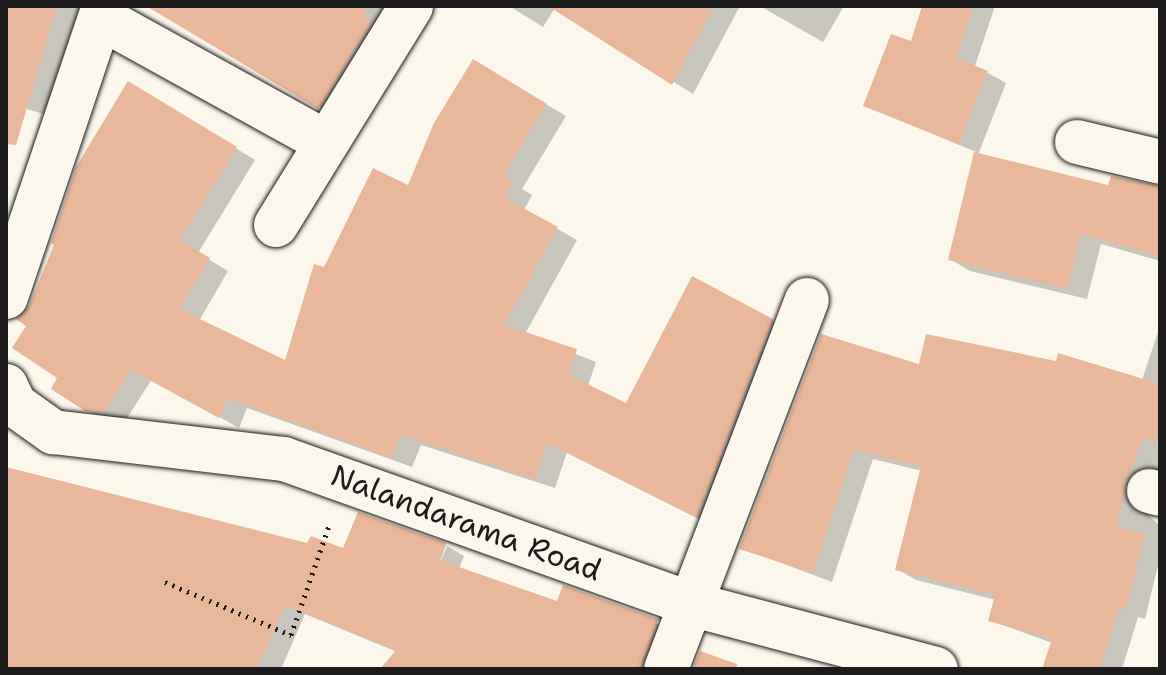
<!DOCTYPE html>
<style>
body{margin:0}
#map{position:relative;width:1166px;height:675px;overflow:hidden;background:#fbf7ec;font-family:"Shantell Sans",sans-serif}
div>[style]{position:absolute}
.shadow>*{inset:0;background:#0003}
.building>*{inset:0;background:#e9b79b}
.path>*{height:5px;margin-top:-2.5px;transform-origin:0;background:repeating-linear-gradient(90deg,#1c1c1c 0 2px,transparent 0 8px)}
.roads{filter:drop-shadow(0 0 2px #1c1c1c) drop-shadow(0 0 2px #1c1c1c)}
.minor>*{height:44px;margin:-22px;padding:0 22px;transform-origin:22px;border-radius:22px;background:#fbf7ec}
span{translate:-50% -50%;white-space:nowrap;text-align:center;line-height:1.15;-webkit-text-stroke:8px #fbf7ec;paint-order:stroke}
.street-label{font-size:30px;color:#1c1c1c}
.frame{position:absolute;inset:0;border:8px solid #1c1c1c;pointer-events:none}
</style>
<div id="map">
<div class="shadow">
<div style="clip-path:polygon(6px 6px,97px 6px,89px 38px,72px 29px,47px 115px,16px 106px,6px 153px)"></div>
<div style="clip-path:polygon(149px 6px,396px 6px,339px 119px)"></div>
<div style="clip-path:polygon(509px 6px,740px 6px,693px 94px,555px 8px,543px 27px)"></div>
<div style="clip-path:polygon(760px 6px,844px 6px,823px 42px)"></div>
<div style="clip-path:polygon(925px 6px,995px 6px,975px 66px,1006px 83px,978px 155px,1110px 188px,1160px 189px,1160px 261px,1101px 244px,1087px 299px,970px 271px,950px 259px,976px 152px,865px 106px,912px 44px)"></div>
<div style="clip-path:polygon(474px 62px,566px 116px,522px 189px,532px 195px,524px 210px,577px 240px,525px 334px,596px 362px,588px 386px,627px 406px,772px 320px,792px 332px,717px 528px,567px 452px,555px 488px,421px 445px,412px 467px,247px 408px,239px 428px,152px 379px,124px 423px,106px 421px,86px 409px,60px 377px,149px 95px,255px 160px,198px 253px,228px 271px,199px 321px,286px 363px,326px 269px,409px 187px)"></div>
<div style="clip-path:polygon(1160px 326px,1160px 478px,1143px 510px,1160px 526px,1160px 557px,1145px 619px,1138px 617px,1122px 669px,1051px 669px,1052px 643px,990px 620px,996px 600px,916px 580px,897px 569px,922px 471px,873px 459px,832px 582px,741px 548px,921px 367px,1142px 380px)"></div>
<div style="clip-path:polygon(6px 469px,309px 546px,344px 550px,360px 515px,446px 545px,437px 570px,447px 546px,464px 556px,459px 569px,558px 604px,564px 587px,677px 632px,665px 669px,382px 669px,397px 652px,305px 614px,281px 669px,6px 669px)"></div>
</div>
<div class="building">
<div style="clip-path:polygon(6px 6px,57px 6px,16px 145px,6px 144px)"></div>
<div style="clip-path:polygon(146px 6px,369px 6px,363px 17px,372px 22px,318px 109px)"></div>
<div style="clip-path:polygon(548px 6px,714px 6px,672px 85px)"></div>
<div style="clip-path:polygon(922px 6px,973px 6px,956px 58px,988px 71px,959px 144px,863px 106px,891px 34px,911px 41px)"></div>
<div style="clip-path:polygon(473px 59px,547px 104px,503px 176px,513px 182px,505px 198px,558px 227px,504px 325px,577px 349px,569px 375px,626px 403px,692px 276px,773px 319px,697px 518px,547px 443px,535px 479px,401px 435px,392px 458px,227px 398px,219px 418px,131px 370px,104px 413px,85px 411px,51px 389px,57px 378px,12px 348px,26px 326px,16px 319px,29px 306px,54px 245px,51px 243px,76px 167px,128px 81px,237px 147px,180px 240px,210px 258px,179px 309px,285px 360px,314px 264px,324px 267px,373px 168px,408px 185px,434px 123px)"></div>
<div style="clip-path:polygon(974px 152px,1108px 185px,1111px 176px,1160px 186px,1160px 256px,1081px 234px,1067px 289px,948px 260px)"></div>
<div style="clip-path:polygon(821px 334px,919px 364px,926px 334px,1056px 361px,1058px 353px,1160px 384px,1160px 442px,1143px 439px,1125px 484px,1117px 527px,1145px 534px,1126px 610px,1119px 608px,1100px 669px,1042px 669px,1052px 639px,988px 621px,995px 595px,895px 570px,921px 466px,854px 450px,813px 573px,739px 549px)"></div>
<div style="clip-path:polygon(6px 467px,307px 543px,311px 536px,343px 548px,358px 512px,446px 543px,439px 560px,557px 601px,563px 585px,658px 619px,642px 669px,380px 669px,396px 650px,285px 605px,257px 669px,6px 669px)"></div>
<div style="clip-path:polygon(700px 651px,737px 664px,736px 669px,693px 669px)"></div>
</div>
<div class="path">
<div style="left:165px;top:582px;width:137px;rotate:22.8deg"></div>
<div style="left:291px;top:635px;width:119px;rotate:-70.8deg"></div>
</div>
<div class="roads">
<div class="minor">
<div style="left:101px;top:18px;width:257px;rotate:28.9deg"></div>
<div style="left:1077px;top:142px;width:85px;rotate:13.5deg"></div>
<div style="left:276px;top:225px;width:257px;rotate:-58.3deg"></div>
<div style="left:6px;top:297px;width:307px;rotate:-71.4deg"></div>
<div style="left:6px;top:386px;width:21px;rotate:65deg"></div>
<div style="left:15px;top:405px;width:47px;rotate:35.4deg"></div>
<div style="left:53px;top:432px;width:233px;rotate:6.7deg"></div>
<div style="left:284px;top:459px;width:435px;rotate:19.6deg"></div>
<div style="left:694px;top:605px;width:250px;rotate:14.8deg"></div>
<div style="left:1149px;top:491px;width:11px;rotate:15deg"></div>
<div style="left:666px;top:669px;width:395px;rotate:-69.1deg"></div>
</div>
</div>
<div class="street-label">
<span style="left:466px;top:523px;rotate:20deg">Nalandarama Road</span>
</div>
<div class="frame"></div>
</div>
